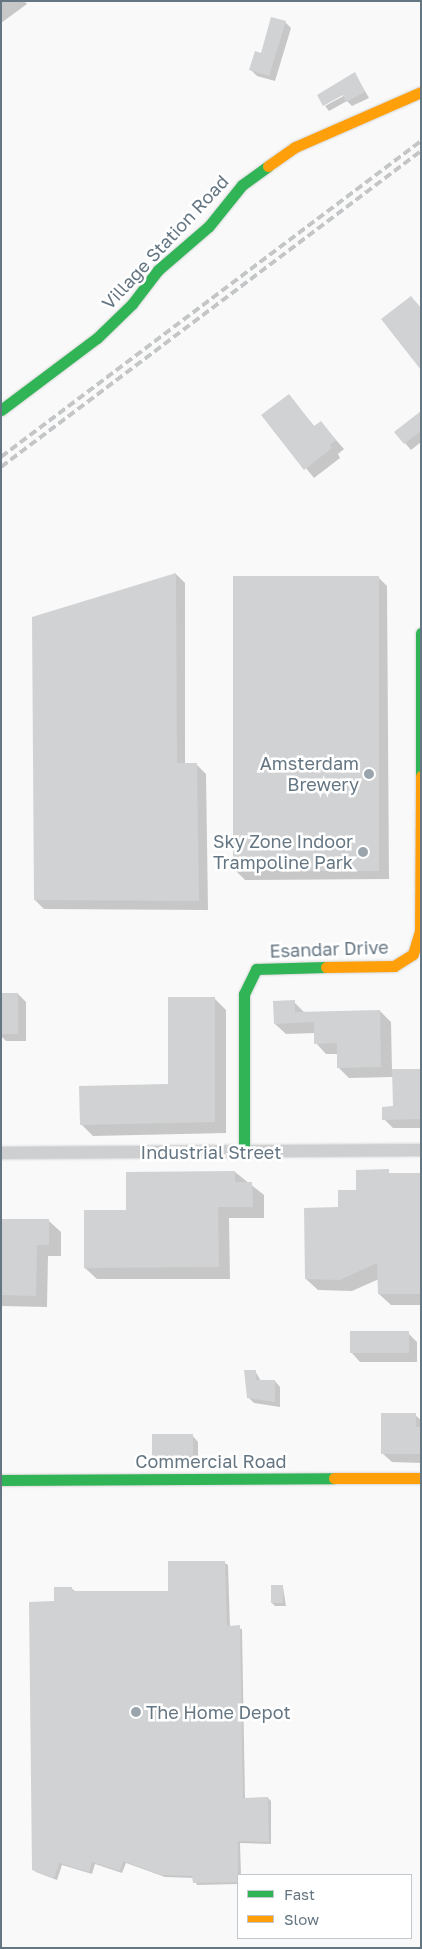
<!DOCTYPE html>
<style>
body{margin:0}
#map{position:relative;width:422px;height:1949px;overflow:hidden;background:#f9f9f9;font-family:"Golos Text",sans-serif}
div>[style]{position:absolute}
.shadow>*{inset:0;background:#0003}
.building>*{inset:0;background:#d0d2d3;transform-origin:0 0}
.roads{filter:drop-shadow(0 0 1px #d5d6d7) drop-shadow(0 0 1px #d5d6d7)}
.street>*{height:12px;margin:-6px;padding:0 6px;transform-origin:6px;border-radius:6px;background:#cecfd0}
.fast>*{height:11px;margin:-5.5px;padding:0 5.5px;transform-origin:5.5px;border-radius:5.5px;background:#30b455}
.slow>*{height:11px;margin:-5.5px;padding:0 5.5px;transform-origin:5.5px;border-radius:5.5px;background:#ff9f0a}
.rail>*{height:4px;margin-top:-2px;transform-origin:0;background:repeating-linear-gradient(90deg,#c3c5c6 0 8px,transparent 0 12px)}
.dots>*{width:14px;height:14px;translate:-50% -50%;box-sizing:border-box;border:2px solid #fff;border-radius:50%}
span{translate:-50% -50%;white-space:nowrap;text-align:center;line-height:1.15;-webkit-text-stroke:5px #fff;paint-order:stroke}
.street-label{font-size:18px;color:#657683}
.poi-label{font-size:18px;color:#657683}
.right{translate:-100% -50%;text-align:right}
.left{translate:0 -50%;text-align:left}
.frame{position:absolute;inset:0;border:2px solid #657683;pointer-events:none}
.legend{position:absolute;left:237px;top:1874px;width:175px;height:65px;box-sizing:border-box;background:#fff;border:1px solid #c1c8cd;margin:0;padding:6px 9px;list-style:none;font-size:15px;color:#657683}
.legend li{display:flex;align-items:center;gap:10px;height:25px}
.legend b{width:25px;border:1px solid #c1c8cd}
</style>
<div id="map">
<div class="shadow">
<div style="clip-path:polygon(1px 1px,24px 1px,27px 4px,1px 23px)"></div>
<div style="clip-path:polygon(285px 22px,291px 28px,275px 81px,257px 76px,251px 70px)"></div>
<div style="clip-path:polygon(355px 74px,369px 98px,352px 106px,347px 101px,329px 111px,325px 106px,349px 93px)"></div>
<div style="clip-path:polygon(288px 396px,315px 427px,320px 422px,344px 449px,338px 454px,340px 458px,314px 478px,263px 415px)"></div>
<div style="clip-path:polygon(421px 420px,421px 442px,411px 450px,405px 443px)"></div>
<div style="clip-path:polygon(176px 574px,185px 583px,185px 764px,197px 765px,206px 774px,208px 910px,44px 909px,35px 900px)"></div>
<div style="clip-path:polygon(378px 577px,387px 586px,389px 879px,245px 880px,236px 871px)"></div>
<div style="clip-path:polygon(1px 994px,18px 994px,26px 1002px,26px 1041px,6px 1041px,1px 1036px)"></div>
<div style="clip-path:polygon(215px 999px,226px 1010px,226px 1133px,93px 1136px,81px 1124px,169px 1086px)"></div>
<div style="clip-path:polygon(294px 1002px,305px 1013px,380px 1011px,391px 1022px,392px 1070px,421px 1070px,421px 1128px,393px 1128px,384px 1119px,394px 1108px,393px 1077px,349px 1078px,338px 1067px,338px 1054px,326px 1054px,316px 1043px,315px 1033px,286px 1034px,275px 1024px)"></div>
<div style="clip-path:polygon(357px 1171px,421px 1175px,421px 1305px,391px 1305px,379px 1294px,379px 1279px,352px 1291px,318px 1290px,306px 1279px,339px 1209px,358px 1192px)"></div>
<div style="clip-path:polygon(235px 1172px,264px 1195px,264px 1218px,229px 1218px,230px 1279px,97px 1279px,85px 1268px,127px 1211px)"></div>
<div style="clip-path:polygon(1px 1220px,49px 1221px,61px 1232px,61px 1256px,48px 1256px,47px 1307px,1px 1306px)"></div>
<div style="clip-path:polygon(408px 1333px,417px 1342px,417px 1362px,360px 1362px,351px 1352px)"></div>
<div style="clip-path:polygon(255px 1371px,261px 1381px,275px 1381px,280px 1387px,280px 1407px,254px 1403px,248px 1397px)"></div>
<div style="clip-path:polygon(415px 1415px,421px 1420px,421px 1463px,392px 1462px,382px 1453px)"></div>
<div style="clip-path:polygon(192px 1435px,198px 1442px,198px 1461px,159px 1461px,153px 1455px)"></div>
<div style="clip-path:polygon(225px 1563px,228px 1565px,230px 1627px,242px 1629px,245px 1799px,268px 1798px,271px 1801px,271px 1844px,240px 1843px,241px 1875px,238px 1875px,238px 1884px,197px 1885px,194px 1878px,165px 1877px,126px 1863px,122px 1873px,95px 1864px,92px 1874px,62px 1865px,57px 1880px,36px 1872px,33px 1869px,55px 1603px,72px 1589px,75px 1591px,169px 1592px)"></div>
<div style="clip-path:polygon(283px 1587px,286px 1606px,275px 1606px,272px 1603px)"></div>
</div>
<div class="building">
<div style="clip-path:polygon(271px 17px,286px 21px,269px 76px,249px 70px,255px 51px,261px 53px)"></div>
<div style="clip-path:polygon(355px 72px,365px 92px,346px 102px,343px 95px,323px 106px,317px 95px)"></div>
<div style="clip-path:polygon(411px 296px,421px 308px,421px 370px,381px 319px)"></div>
<div style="clip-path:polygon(289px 394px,314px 426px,321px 421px,336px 440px,330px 445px,332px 448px,304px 470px,261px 415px)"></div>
<div style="clip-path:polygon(421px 411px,421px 431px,404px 444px,394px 432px)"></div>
<div style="clip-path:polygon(176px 573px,177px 763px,197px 763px,199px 901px,34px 900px,32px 617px)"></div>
<div style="left:233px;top:576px;width:146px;height:295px"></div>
<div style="left:1px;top:993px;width:17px;height:41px"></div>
<div style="clip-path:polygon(168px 997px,215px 997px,215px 1122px,80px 1125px,79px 1086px,168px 1084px)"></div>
<div style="clip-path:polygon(295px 1000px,295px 1012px,380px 1010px,381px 1067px,337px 1068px,337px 1043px,314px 1044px,314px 1022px,274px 1024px,273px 1001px)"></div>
<div style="clip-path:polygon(392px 1069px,421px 1069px,421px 1119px,382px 1120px,382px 1107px,393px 1106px)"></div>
<div style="clip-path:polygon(389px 1169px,389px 1173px,421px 1173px,421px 1294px,378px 1294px,377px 1263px,340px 1280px,305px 1279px,304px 1208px,338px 1207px,338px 1190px,356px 1190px,356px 1170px)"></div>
<div style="clip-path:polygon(235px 1171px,235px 1182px,252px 1182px,253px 1207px,218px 1207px,219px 1267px,84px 1268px,84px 1210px,126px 1210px,126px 1172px)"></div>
<div style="clip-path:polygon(1px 1219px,49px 1219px,49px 1245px,37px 1245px,36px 1296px,1px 1295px)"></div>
<div style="left:350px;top:1331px;width:59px;height:22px"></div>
<div style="clip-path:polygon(244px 1370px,256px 1370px,256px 1380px,275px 1380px,275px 1402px,247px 1398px)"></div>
<div style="clip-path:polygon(381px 1413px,416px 1413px,416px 1427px,421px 1427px,421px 1454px,381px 1454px)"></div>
<div style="left:152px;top:1434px;width:41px;height:22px"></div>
<div style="clip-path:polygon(168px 1561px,225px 1561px,227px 1626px,240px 1625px,243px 1798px,268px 1797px,269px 1842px,238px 1841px,238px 1882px,193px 1883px,192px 1876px,161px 1875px,123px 1861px,120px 1871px,92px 1862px,89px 1872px,59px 1863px,54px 1878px,32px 1870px,29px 1602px,54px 1601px,54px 1587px,72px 1587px,72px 1591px,168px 1591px)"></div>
<div style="left:283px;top:1585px;width:18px;height:12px;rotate:90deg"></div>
</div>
<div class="roads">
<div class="street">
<div style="left:1px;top:1153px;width:420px;rotate:-0.4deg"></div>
</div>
<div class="fast">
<div style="left:1px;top:410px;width:120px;rotate:-36.9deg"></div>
<div style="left:97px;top:338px;width:49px;rotate:-44.2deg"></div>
<div style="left:132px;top:304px;width:43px;rotate:-52.6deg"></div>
<div style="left:158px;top:270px;width:67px;rotate:-40.8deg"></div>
<div style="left:209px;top:226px;width:53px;rotate:-51.2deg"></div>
<div style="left:242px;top:185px;width:32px;rotate:-36deg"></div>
<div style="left:421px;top:776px;width:143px;rotate:-90deg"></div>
<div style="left:244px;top:1151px;width:157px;rotate:-90deg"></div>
<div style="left:244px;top:994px;width:28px;rotate:-64deg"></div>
<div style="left:256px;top:969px;width:70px;rotate:-1.6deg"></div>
<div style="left:1px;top:1480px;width:333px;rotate:-0.3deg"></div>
</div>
<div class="slow">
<div style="left:268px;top:166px;width:33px;rotate:-35deg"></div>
<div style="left:295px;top:147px;width:137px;rotate:-23.6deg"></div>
<div style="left:326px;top:967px;width:68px;rotate:-0.8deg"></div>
<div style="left:394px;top:966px;width:22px;rotate:-32deg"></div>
<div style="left:413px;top:954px;width:24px;rotate:-73deg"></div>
<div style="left:420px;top:931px;width:155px;rotate:-89.6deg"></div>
<div style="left:334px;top:1478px;width:87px"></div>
</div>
</div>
<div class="rail">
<div style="left:1px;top:457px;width:526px;rotate:-36.96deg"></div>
<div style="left:1px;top:467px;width:526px;rotate:-36.96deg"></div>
</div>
<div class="dots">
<div style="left:369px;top:774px;background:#99a4ac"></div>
<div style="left:363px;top:852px;background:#99a4ac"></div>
<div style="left:136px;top:1712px;background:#99a4ac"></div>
</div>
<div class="street-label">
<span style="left:165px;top:242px;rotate:-47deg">Village Station Road</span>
<span style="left:329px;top:949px;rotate:-2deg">Esandar Drive</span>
<span style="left:211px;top:1152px">Industrial Street</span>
<span style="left:211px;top:1461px">Commercial Road</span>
</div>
<div class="poi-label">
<span class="right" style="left:359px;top:774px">Amsterdam<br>Brewery</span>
<span class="right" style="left:353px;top:852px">Sky Zone Indoor<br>Trampoline Park</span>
<span class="left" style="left:146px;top:1712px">The Home Depot</span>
</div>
<div class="frame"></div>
<ul class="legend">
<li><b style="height:6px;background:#30b455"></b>Fast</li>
<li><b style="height:6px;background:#ff9f0a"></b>Slow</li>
</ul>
</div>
